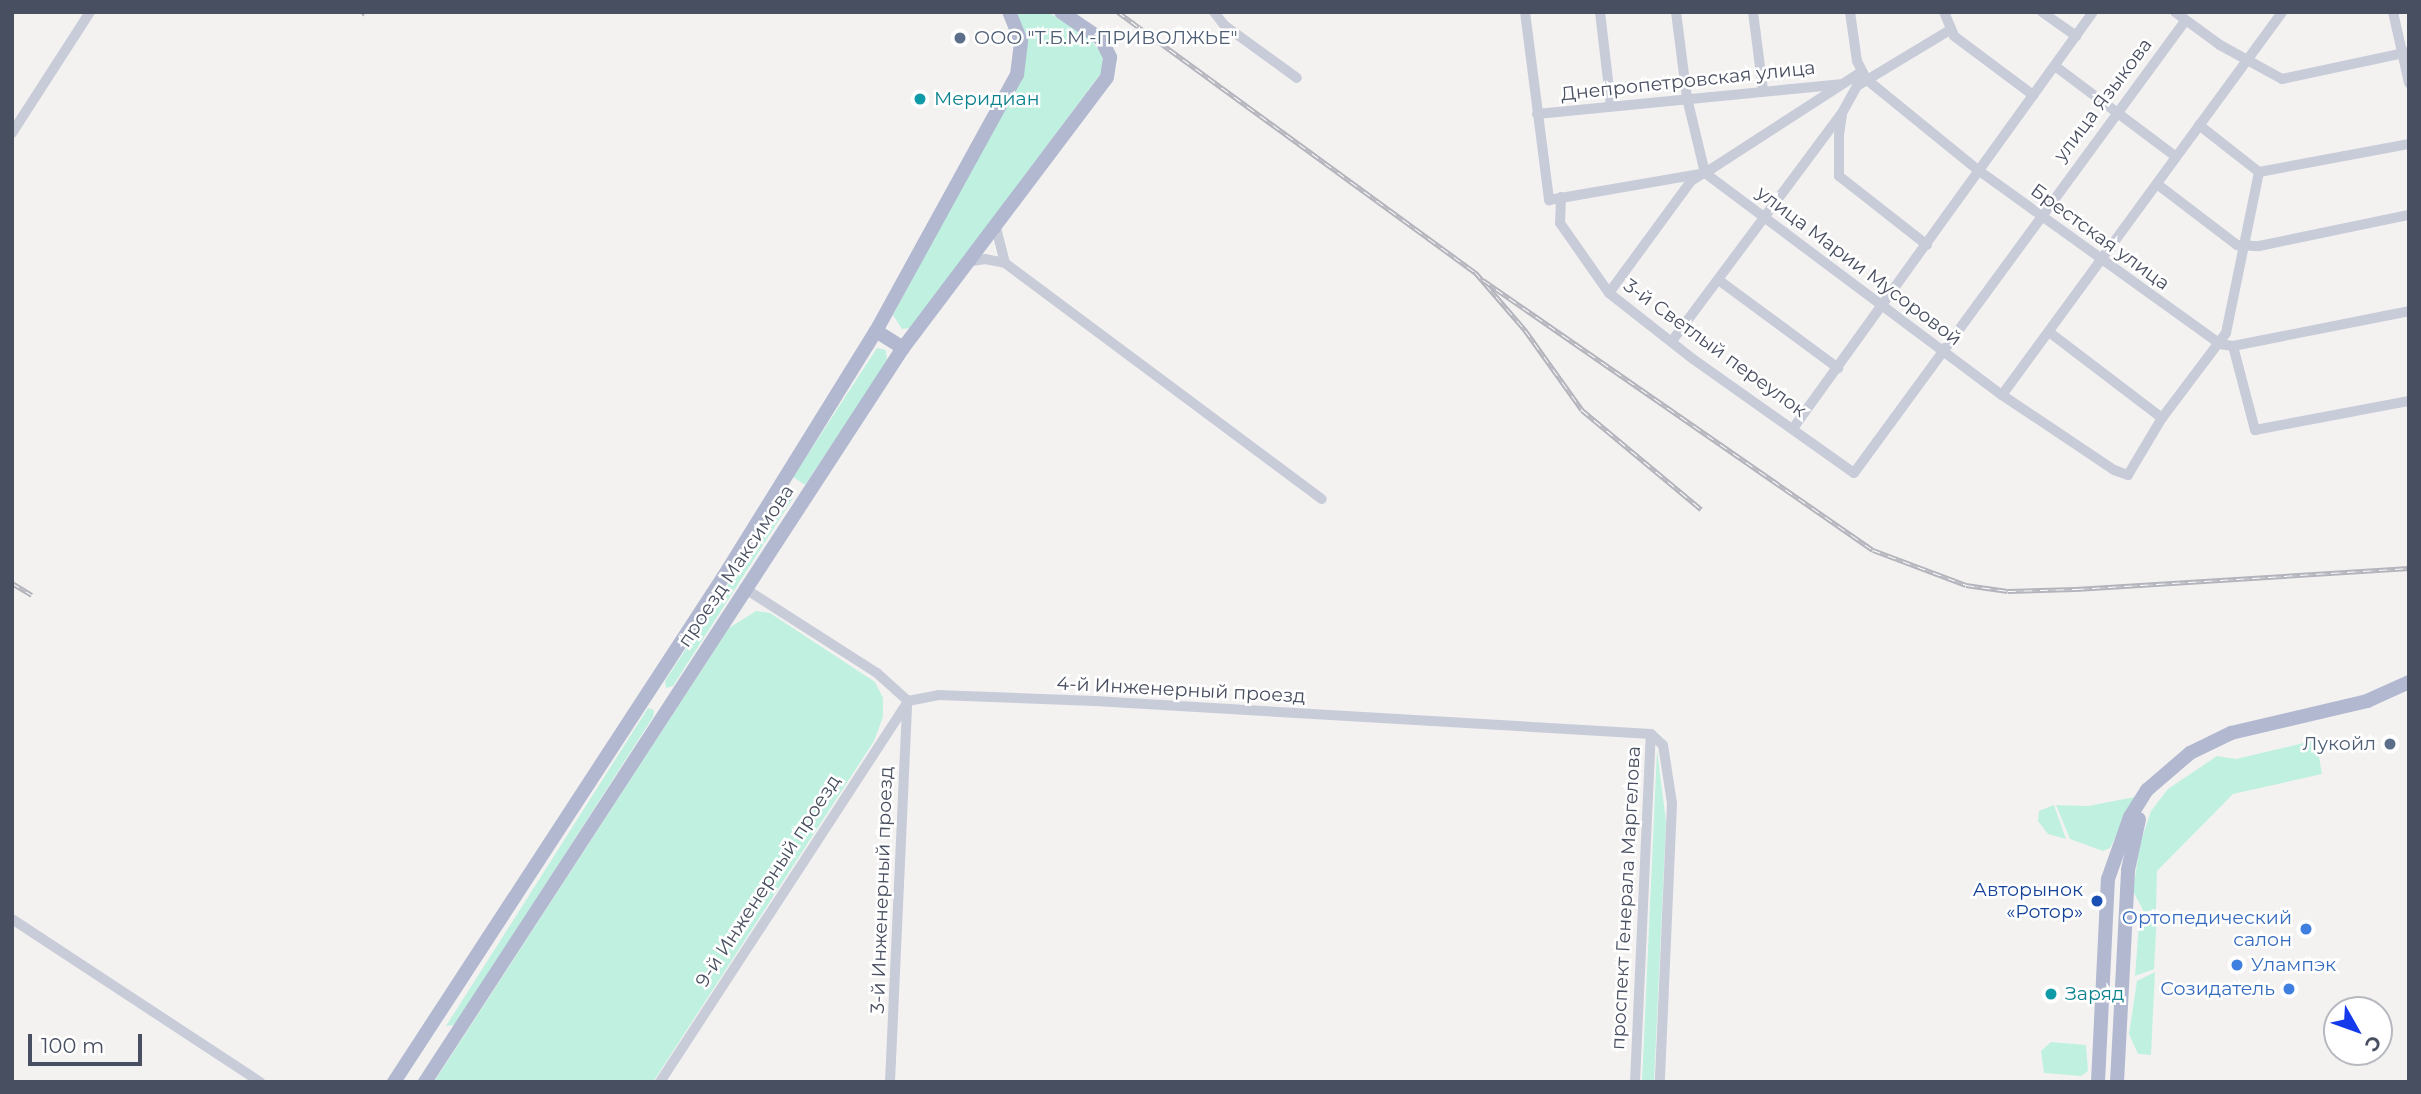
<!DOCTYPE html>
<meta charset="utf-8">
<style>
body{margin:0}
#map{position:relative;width:2421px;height:1094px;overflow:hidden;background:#f4f2f1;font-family:Montserrat,sans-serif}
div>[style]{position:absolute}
.green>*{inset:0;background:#c0f1e0}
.minor>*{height:10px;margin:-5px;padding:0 5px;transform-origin:5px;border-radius:5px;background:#c8ccd9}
.major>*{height:14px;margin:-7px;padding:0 7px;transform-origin:7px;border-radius:7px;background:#b1b8d0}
.rail>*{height:5px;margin-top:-2.5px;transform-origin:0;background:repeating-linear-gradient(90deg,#fff 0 8px,#b3b4bc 0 16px);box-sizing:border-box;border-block:2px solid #b3b4bc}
.dots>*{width:19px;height:19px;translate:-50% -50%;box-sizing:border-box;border:4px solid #fff;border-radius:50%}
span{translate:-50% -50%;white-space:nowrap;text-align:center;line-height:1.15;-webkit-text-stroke:5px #fff;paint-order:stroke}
.service-label{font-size:19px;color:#4e5e75}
.left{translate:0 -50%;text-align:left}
.right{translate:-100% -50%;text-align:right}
.street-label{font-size:19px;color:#484f60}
.culture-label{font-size:19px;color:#0d838f}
.transit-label{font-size:19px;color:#164399}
.shop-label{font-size:19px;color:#366cbe}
.frame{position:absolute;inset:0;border:14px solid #484f60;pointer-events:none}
.north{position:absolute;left:2323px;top:996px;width:70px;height:70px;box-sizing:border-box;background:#fff;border:2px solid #b6b9bf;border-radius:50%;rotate:130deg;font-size:19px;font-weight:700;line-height:28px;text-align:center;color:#484f60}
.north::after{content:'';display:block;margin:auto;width:24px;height:32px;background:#143aeb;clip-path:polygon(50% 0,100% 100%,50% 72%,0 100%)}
.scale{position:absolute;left:28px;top:1034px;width:114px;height:32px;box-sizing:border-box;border:4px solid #484f60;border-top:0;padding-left:9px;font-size:21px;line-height:24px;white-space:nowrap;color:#484f60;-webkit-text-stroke:5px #fff;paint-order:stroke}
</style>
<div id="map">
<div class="green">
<div style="clip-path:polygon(1015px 12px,1048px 12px,1089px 38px,1102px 54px,1104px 69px,911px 328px,902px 329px,893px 315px,1023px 72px,1027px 45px)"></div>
<div style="clip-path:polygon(877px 348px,886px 350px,887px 361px,805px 485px,793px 477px)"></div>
<div style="clip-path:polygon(789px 491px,793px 498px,673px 686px,666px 688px,665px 681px)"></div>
<div style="clip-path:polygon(756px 611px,770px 613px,875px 682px,883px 698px,883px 717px,874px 741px,653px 1082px,434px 1082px,729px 628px)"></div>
<div style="clip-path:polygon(648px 708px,654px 710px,653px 717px,455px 1025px,446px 1026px)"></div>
<div style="clip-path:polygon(2316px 740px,2322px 774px,2233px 794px,2157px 871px,2156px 909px,2144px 912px,2133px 891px,2140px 844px,2151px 811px,2168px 789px,2217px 756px,2236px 759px)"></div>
<div style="clip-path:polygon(1657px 750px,1666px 822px,1654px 1082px,1642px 1082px)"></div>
<div style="clip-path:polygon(2135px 797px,2110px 848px,2103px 851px,2070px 839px,2056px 805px,2088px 806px)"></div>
<div style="clip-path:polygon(2054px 805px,2066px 839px,2048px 834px,2038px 821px,2039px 811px)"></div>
<div style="clip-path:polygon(2157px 916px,2154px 969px,2135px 976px,2139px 924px)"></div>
<div style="clip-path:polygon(2155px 972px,2151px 1055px,2138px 1054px,2129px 1034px,2137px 981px)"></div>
<div style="clip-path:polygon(2051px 1042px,2086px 1045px,2088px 1071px,2081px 1076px,2044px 1073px,2041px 1051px)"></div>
</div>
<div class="minor">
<div style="left:1214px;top:12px;width:16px;rotate:52deg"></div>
<div style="left:1224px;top:25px;width:90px;rotate:36deg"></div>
<div style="left:1525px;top:12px;width:190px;rotate:82.7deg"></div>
<div style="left:1549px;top:200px;width:158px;rotate:-9.8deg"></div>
<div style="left:1705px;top:173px;width:186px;rotate:-32.9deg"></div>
<div style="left:1600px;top:12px;width:95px;rotate:83.3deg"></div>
<div style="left:1676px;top:12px;width:87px;rotate:82.7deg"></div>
<div style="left:1687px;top:98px;width:77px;rotate:76.5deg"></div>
<div style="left:1705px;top:173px;width:371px;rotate:36.8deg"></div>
<div style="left:2002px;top:395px;width:135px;rotate:33.8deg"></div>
<div style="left:2114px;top:470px;width:15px;rotate:20deg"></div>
<div style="left:2128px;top:475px;width:66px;rotate:-59.2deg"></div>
<div style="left:2162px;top:418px;width:106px;rotate:-53deg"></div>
<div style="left:2226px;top:333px;width:164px;rotate:-78.4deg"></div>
<div style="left:1753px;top:12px;width:79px;rotate:82.7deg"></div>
<div style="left:1850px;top:12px;width:49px;rotate:81.9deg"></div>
<div style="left:1857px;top:61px;width:20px;rotate:63deg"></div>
<div style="left:1866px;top:79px;width:144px;rotate:39.1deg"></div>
<div style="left:1978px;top:170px;width:298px;rotate:35.7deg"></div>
<div style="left:2220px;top:344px;width:13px;rotate:9deg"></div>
<div style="left:2233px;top:346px;width:179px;rotate:-11.2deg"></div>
<div style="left:1944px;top:12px;width:26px;rotate:67deg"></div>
<div style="left:1954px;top:36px;width:99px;rotate:36.8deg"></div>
<div style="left:2042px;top:12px;width:42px;rotate:35.2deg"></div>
<div style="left:2175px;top:12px;width:56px;rotate:36.3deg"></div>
<div style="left:2220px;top:45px;width:71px;rotate:28.7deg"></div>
<div style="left:2282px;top:79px;width:130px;rotate:-12deg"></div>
<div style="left:2393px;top:12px;width:73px;rotate:77.3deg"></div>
<div style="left:2055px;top:66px;width:150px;rotate:36.9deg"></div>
<div style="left:1537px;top:114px;width:305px;rotate:-5.6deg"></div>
<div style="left:2199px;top:125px;width:76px;rotate:38.1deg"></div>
<div style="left:2259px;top:172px;width:153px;rotate:-10.6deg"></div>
<div style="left:12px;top:133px;width:144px;rotate:-57.2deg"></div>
<div style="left:2157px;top:184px;width:101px;rotate:37.3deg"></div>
<div style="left:2237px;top:245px;width:22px;rotate:3deg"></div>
<div style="left:2259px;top:246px;width:153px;rotate:-11.7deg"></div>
<div style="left:1561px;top:197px;width:26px;rotate:92deg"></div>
<div style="left:1560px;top:223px;width:85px;rotate:55deg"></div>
<div style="left:1609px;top:293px;width:107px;rotate:38.2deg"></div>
<div style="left:1693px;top:359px;width:197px;rotate:35.3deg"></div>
<div style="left:1854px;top:473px;width:560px;rotate:-53.78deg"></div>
<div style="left:995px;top:224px;width:40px;rotate:75.6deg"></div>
<div style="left:1927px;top:245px;width:112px;rotate:-141.9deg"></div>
<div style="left:1839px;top:176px;width:41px;rotate:-90deg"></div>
<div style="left:1839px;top:135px;width:22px;rotate:-82deg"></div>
<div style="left:1842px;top:113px;width:31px;rotate:-61deg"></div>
<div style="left:1857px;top:86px;width:109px;rotate:-31.1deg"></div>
<div style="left:967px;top:262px;width:18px;rotate:-9deg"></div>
<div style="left:985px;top:259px;width:20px;rotate:11deg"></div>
<div style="left:1005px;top:263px;width:395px;rotate:36.7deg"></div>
<div style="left:1720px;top:281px;width:147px;rotate:36.4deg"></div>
<div style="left:1609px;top:293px;width:139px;rotate:-53.8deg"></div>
<div style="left:1691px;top:181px;width:13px;rotate:-32deg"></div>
<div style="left:2049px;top:332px;width:142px;rotate:37.3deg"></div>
<div style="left:1672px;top:341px;width:284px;rotate:-53.3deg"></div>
<div style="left:2233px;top:346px;width:87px;rotate:75.3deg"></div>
<div style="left:2255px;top:430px;width:157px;rotate:-10.7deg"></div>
<div style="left:2002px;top:395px;width:474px;rotate:-53.8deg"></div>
<div style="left:1794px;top:427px;width:511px;rotate:-54.23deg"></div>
<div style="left:744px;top:588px;width:158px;rotate:32.6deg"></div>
<div style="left:877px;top:673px;width:42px;rotate:42.1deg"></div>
<div style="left:908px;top:701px;width:31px;rotate:-11deg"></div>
<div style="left:938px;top:695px;width:157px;rotate:2.2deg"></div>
<div style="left:1095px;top:701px;width:557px;rotate:3.4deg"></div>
<div style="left:1651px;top:734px;width:16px;rotate:43deg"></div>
<div style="left:1663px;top:745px;width:59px;rotate:81.2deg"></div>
<div style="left:1672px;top:803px;width:279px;rotate:92.5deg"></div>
<div style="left:12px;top:919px;width:297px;rotate:33.3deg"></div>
<div style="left:660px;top:1082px;width:455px;rotate:-56.9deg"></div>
<div style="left:890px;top:1082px;width:379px;rotate:-87.4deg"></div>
<div style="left:1635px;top:1082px;width:348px;rotate:-87.4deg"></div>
</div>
<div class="major">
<div style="left:876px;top:331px;width:32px;rotate:32deg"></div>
<div style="left:394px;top:1082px;width:604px;rotate:-56.89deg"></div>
<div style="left:724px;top:576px;width:288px;rotate:-58.2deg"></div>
<div style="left:876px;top:331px;width:292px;rotate:-61.2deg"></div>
<div style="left:1017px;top:75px;width:34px;rotate:-83deg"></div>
<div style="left:1021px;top:41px;width:31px;rotate:-112deg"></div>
<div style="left:425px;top:1082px;width:876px;rotate:-56.93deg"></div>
<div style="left:903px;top:348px;width:339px;rotate:-53deg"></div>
<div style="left:1107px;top:77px;width:20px;rotate:-81deg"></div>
<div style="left:1110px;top:57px;width:20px;rotate:-117deg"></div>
<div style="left:1101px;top:39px;width:48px;rotate:-146deg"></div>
<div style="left:2098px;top:1082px;width:203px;rotate:-87.2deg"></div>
<div style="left:2108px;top:879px;width:66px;rotate:-70.5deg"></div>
<div style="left:2130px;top:817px;width:32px;rotate:-58deg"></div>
<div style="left:2147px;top:790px;width:57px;rotate:-40.7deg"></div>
<div style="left:2190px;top:753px;width:46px;rotate:-26deg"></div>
<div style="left:2231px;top:733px;width:140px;rotate:-13.2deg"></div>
<div style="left:2367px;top:701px;width:46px;rotate:-24.3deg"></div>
<div style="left:2117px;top:1082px;width:212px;rotate:-87deg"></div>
<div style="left:2128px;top:870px;width:52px;rotate:-77.8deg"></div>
</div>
<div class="rail">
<div style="left:363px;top:12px;width:3px;rotate:45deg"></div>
<div style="left:1118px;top:12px;width:442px;rotate:36.1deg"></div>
<div style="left:1475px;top:272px;width:77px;rotate:49.2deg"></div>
<div style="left:1525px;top:330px;width:98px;rotate:54.5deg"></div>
<div style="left:1582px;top:410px;width:155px;rotate:39.8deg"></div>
<div style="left:1483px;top:280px;width:474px;rotate:34.7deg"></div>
<div style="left:1873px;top:550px;width:99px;rotate:20.6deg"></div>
<div style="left:1966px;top:585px;width:42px;rotate:8.1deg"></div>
<div style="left:2008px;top:591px;width:68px;rotate:-1.7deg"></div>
<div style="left:2076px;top:589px;width:334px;rotate:-3.6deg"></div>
<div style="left:12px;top:583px;width:23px;rotate:31deg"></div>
</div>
<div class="dots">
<div style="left:960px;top:38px;background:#5c6f8a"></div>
<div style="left:920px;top:99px;background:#0f9aa8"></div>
<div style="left:2390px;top:744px;background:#5c6f8a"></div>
<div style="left:2097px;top:901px;background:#1a4fb4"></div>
<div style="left:2306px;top:929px;background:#3f7fe0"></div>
<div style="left:2237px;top:965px;background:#3f7fe0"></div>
<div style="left:2289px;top:989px;background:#3f7fe0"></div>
<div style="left:2051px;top:994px;background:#0f9aa8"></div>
</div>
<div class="service-label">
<span class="left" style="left:974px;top:38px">ООО "Т.Б.М.-ПРИВОЛЖЬЕ"</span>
<span class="right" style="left:2376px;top:744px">Лукойл</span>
</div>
<div class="street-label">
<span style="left:1688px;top:81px;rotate:-6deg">Днепропетровская улица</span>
<span style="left:2103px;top:100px;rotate:-53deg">улица Языкова</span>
<span style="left:2100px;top:237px;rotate:36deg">Брестская улица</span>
<span style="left:1859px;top:266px;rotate:37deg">улица Марии Мусоровой</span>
<span style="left:1715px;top:348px;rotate:36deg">3-й Светлый переулок</span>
<span style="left:736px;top:566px;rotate:-56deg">проезд Максимова</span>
<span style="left:1181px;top:690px;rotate:3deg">4-й Инженерный проезд</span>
<span style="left:768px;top:881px;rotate:-57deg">9-й Инженерный проезд</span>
<span style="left:882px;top:890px;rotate:-88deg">3-й Инженерный проезд</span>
<span style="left:1626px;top:898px;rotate:-87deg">проспект Генерала Маргелова</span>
</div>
<div class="culture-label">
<span class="left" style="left:934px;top:99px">Меридиан</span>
<span class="left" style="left:2065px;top:994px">Заряд</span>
</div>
<div class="transit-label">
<span class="right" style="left:2083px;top:901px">Авторынок<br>«Ротор»</span>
</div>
<div class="shop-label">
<span class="right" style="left:2292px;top:929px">Ортопедический<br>салон</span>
<span class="left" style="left:2251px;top:965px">Улампэк</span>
<span class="right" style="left:2275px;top:989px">Созидатель</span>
</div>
<div class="frame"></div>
<div class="north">С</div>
<div class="scale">100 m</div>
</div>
